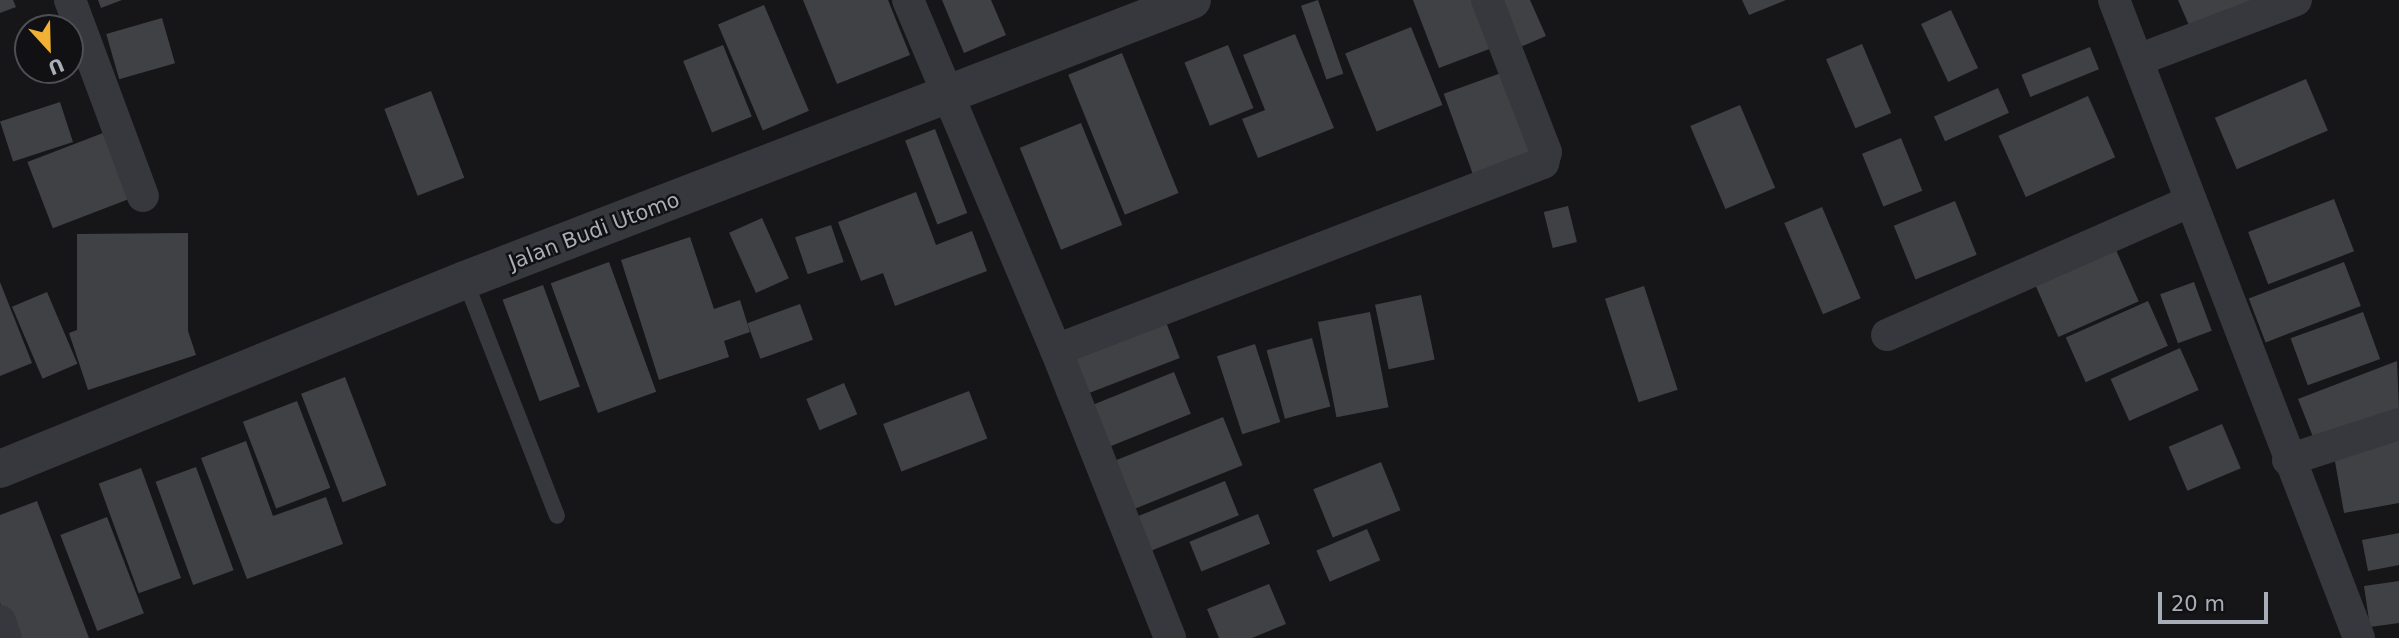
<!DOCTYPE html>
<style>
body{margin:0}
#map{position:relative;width:2399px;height:638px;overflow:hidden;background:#161618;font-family:"DejaVu Sans",sans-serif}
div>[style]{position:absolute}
.building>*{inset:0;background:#404145;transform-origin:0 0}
.service>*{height:16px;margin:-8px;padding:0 8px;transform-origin:8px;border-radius:8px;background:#37383d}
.minor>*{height:32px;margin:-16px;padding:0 16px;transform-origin:16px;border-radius:16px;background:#37383d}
.tertiary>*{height:38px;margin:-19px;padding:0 19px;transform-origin:19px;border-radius:19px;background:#37383d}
span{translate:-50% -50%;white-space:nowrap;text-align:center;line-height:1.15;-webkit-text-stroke:5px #111113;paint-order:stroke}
.street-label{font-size:21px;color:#a8adb8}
.north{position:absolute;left:14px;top:14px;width:70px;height:70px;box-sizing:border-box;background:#111113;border:2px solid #4d4f55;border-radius:50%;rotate:158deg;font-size:19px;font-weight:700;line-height:28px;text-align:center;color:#a8adb8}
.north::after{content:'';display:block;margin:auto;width:24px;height:32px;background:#f2b134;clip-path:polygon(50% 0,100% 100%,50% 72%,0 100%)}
.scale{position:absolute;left:2158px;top:592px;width:110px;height:32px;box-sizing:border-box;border:4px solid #a8adb8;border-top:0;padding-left:9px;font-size:21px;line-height:24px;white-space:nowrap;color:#a8adb8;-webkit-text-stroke:5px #111113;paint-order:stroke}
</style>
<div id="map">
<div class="building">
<div style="clip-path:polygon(0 0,13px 0,16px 7px,0 13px)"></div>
<div style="clip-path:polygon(98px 0,122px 0,101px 8px)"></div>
<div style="clip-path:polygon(803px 0,888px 0,910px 55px,837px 84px)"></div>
<div style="clip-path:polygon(942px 0,991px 0,1006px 35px,964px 53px)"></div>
<div style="left:1318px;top:0;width:78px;height:18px;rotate:71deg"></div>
<div style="clip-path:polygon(1413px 0,1474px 0,1492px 48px,1439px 68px)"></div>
<div style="clip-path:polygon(1497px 0,1530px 0,1546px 36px,1518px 48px)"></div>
<div style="clip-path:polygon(1742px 0,1786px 0,1749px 15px)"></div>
<div style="clip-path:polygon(2178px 0,2267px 0,2191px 30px)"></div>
<div style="left:764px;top:5px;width:115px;height:50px;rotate:67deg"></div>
<div style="left:1951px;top:10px;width:64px;height:33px;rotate:65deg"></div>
<div style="left:162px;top:18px;width:47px;height:58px;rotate:74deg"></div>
<div style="left:1411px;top:27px;width:84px;height:71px;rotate:68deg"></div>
<div style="clip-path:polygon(1295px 34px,1334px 128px,1258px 158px,1242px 119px,1265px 110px,1243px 55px)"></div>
<div style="left:1862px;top:44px;width:75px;height:39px;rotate:67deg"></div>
<div style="left:723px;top:45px;width:77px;height:43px;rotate:68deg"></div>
<div style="left:1228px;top:45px;width:68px;height:47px;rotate:68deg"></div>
<div style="left:2090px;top:47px;width:24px;height:74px;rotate:68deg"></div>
<div style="left:1122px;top:53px;width:151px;height:58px;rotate:68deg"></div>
<div style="left:1501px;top:73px;width:86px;height:61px;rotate:70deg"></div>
<div style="left:2306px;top:79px;width:56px;height:99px;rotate:67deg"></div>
<div style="left:1998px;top:88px;width:27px;height:70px;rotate:66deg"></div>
<div style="left:431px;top:91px;width:93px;height:50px;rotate:69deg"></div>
<div style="left:2088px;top:96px;width:67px;height:98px;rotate:66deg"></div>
<div style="left:60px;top:102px;width:42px;height:63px;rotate:72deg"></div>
<div style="left:1740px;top:105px;width:90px;height:54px;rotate:67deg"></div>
<div style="left:1081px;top:123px;width:110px;height:66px;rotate:68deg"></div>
<div style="left:935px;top:129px;width:90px;height:32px;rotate:69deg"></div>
<div style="left:103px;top:133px;width:71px;height:81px;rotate:69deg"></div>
<div style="left:1901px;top:138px;width:57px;height:42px;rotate:68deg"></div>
<div style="clip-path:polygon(916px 192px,936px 245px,972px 231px,987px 271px,895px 306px,883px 273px,861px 281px,838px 222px)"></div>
<div style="left:2334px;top:199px;width:56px;height:92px;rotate:69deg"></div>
<div style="left:1955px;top:201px;width:58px;height:66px;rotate:68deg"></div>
<div style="left:1568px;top:206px;width:37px;height:25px;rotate:76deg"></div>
<div style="left:1822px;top:207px;width:99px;height:41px;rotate:67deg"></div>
<div style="left:762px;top:218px;width:66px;height:36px;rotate:66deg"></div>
<div style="left:831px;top:225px;width:39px;height:38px;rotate:71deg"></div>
<div style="clip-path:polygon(188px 233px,188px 331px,196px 355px,88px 390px,69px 333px,77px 330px,77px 234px)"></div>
<div style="clip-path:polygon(690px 237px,714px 309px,740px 300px,750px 332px,724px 341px,729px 357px,659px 380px,621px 260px)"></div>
<div style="left:2116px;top:250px;width:56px;height:88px;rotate:66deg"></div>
<div style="left:609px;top:262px;width:138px;height:62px;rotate:70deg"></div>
<div style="left:2344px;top:262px;width:47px;height:102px;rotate:69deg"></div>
<div style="clip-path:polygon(0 282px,32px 363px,0 376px)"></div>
<div style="left:2194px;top:282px;width:52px;height:36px;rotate:70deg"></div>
<div style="left:543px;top:285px;width:108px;height:43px;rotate:70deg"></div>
<div style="left:1644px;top:286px;width:109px;height:41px;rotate:72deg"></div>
<div style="left:47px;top:292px;width:78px;height:38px;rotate:67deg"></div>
<div style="left:1421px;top:295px;width:66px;height:47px;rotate:78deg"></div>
<div style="left:2148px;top:301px;width:49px;height:90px;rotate:66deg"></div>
<div style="left:800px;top:304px;width:38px;height:56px;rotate:70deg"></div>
<div style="left:1370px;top:312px;width:97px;height:53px;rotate:79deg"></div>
<div style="left:2363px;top:312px;width:50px;height:77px;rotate:70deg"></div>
<div style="left:1164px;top:317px;width:44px;height:102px;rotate:69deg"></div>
<div style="left:1312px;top:338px;width:71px;height:47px;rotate:75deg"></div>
<div style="left:1255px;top:344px;width:82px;height:40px;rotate:72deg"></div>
<div style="left:2180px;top:348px;width:46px;height:76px;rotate:66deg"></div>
<div style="clip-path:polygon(2397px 361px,2399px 411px,2315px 442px,2298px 399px)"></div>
<div style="left:1174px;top:372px;width:45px;height:88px;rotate:68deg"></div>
<div style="left:345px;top:377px;width:116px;height:47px;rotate:69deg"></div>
<div style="left:844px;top:383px;width:34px;height:41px;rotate:67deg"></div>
<div style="left:969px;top:391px;width:51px;height:92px;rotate:69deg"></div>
<div style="left:297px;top:401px;width:93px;height:58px;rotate:69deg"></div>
<div style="left:1223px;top:417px;width:52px;height:118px;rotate:68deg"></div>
<div style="left:2222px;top:424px;width:48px;height:58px;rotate:67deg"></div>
<div style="clip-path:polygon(2399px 437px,2399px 503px,2344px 513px,2333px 450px)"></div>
<div style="clip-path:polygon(246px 441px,273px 516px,326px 497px,343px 544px,247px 579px,201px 458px)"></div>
<div style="left:1381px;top:462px;width:52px;height:73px;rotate:68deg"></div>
<div style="left:196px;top:467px;width:110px;height:43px;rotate:70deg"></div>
<div style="left:141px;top:468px;width:117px;height:45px;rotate:70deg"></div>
<div style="left:1225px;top:481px;width:37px;height:94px;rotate:68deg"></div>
<div style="clip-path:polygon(37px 501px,89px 638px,13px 638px,0 603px,0 515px)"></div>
<div style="left:1258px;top:514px;width:32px;height:74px;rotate:68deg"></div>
<div style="left:107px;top:517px;width:103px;height:50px;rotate:69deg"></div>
<div style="left:1367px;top:529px;width:34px;height:55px;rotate:67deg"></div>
<div style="clip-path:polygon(2399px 533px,2399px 565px,2368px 571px,2362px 540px)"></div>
<div style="clip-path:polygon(2399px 581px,2399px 623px,2370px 627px,2364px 586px)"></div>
<div style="clip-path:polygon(1269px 584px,1286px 624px,1252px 638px,1219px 638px,1207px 609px)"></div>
</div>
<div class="service">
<div style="left:465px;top:280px;width:253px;rotate:68.7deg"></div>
</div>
<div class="minor">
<div style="left:70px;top:0;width:209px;rotate:69.6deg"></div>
<div style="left:908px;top:0;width:380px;rotate:67.1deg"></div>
<div style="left:1056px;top:350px;width:310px;rotate:68.4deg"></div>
<div style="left:2114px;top:0;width:683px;rotate:68.99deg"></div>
<div style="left:2138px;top:60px;width:169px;rotate:-20.8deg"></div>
<div style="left:1887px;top:335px;width:332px;rotate:-23.8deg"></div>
<div style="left:1056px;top:350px;width:522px;rotate:-21.01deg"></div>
<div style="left:1543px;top:163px;width:11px;rotate:-75deg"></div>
<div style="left:1546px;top:152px;width:163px;rotate:-111.2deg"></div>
<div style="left:2288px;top:460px;width:117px;rotate:-18deg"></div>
<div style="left:0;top:621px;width:18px;rotate:71deg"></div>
</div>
<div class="tertiary">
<div style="left:0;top:469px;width:502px;rotate:-22.12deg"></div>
<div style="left:465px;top:280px;width:779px;rotate:-21.06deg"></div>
</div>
<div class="street-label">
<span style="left:594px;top:231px;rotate:-21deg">Jalan Budi Utomo</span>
</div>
<div class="north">U</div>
<div class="scale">20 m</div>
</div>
